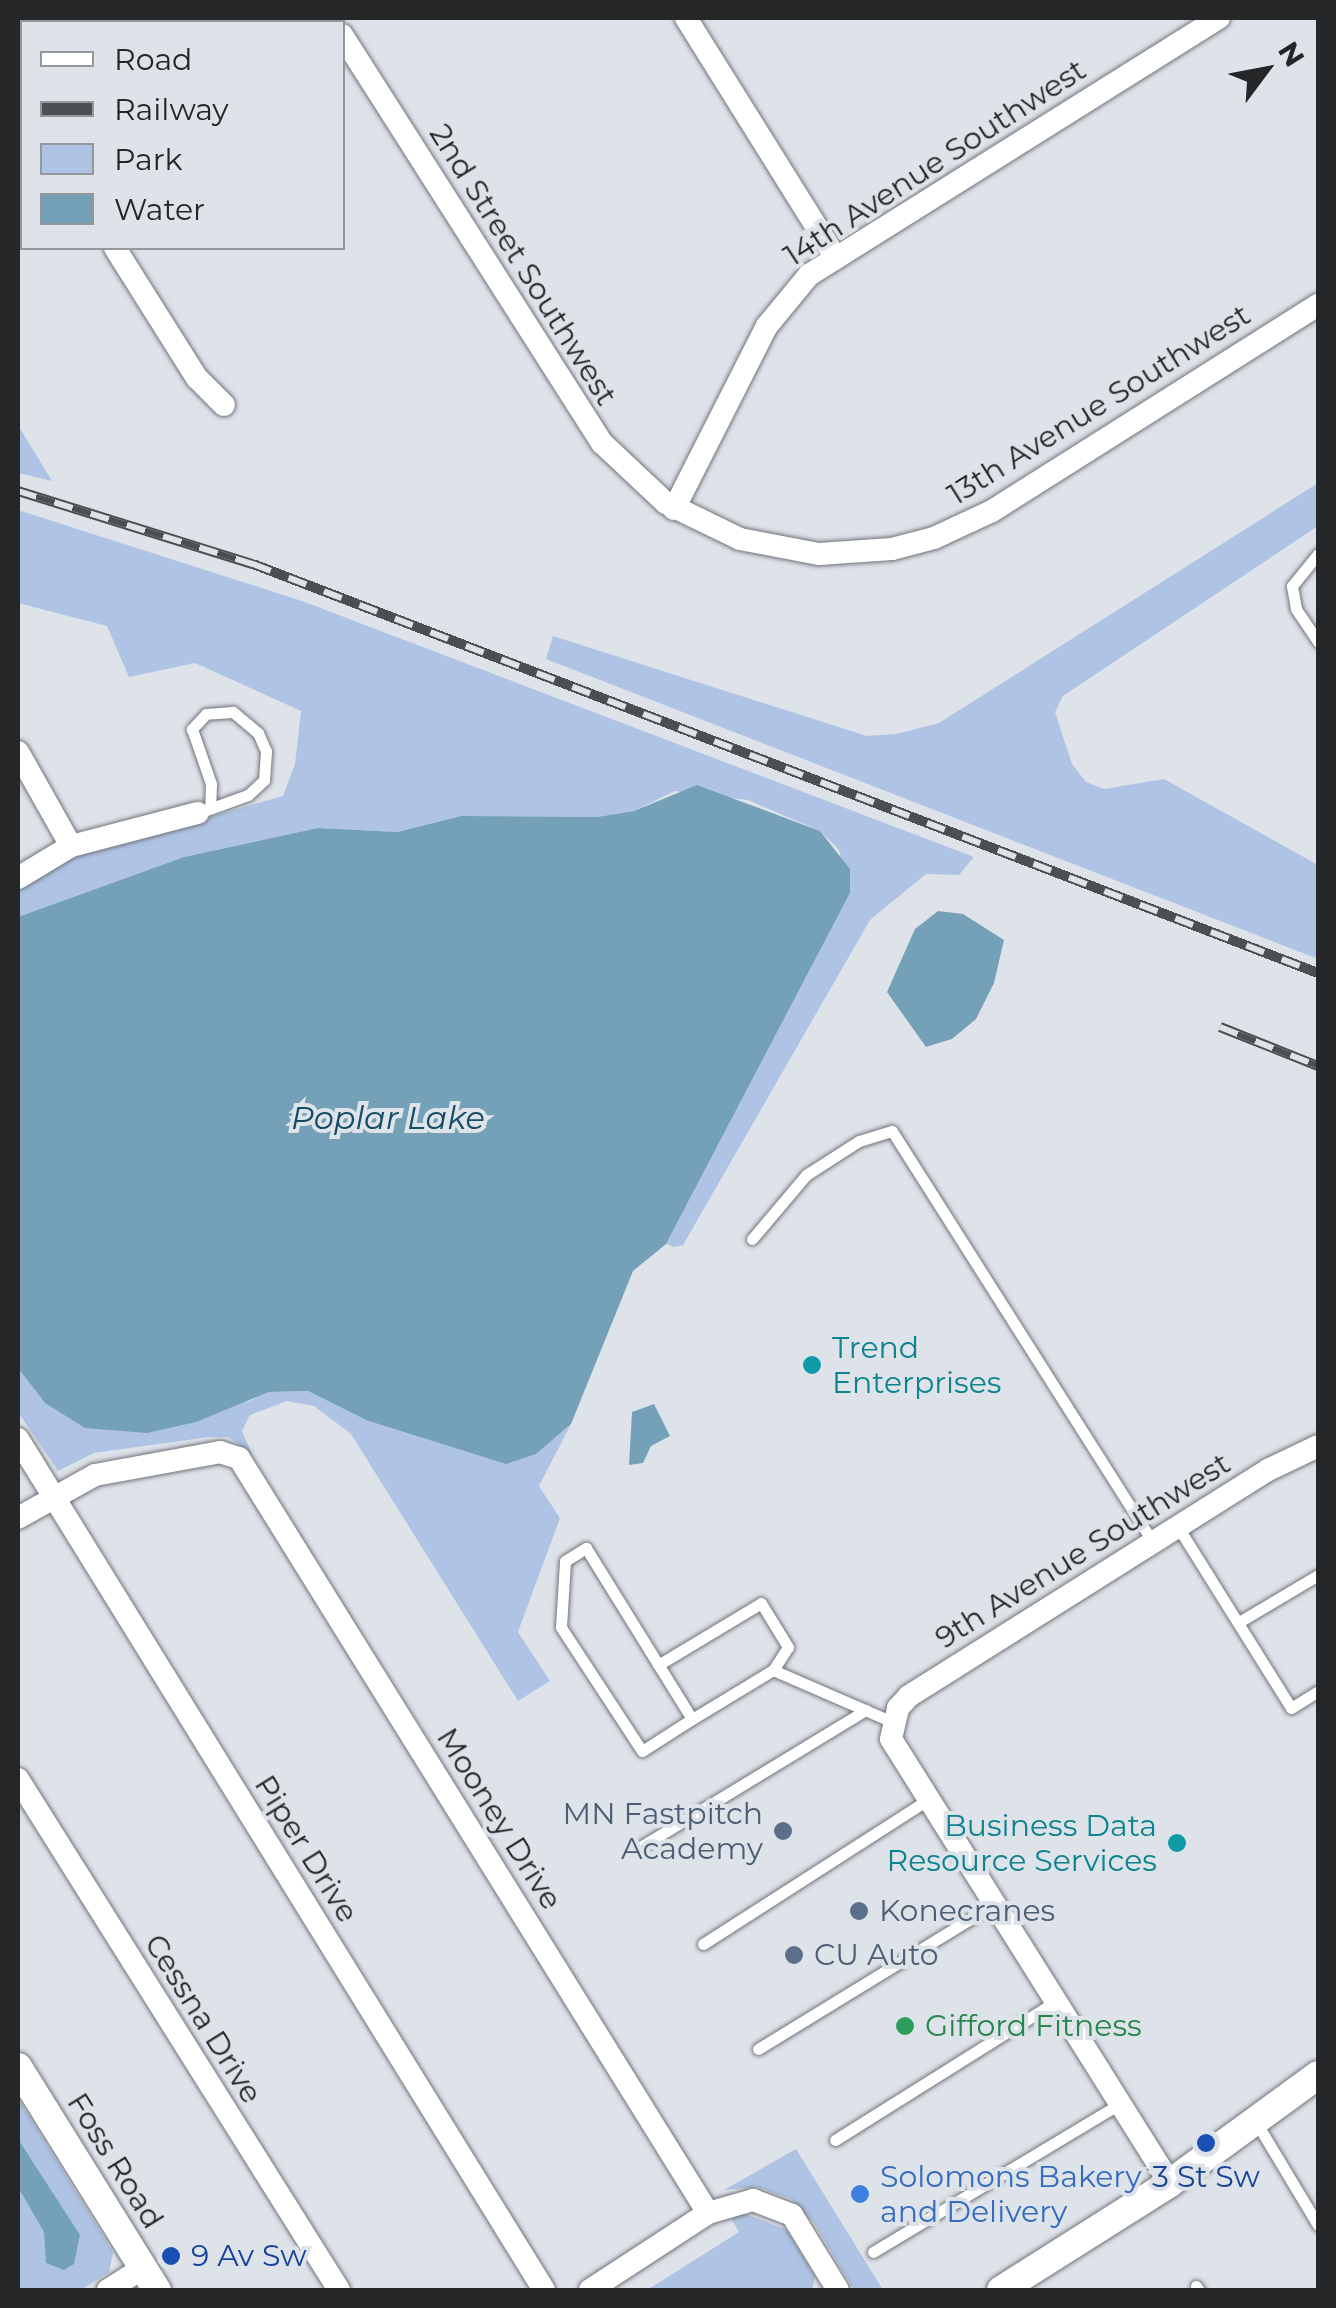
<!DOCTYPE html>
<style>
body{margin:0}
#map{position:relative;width:1336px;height:2308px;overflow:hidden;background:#dee3e9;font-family:Montserrat,sans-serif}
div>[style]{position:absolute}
.green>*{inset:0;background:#afc4e5}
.water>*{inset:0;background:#74a1b8}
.roads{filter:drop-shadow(0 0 2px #71747a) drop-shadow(0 0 2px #71747a)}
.service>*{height:11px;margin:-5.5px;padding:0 5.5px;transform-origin:5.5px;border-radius:5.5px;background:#fff}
.minor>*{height:22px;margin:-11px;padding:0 11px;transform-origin:11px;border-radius:11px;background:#fff}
.tertiary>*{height:28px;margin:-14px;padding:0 14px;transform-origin:14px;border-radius:14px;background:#fff}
.rail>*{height:10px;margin-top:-5px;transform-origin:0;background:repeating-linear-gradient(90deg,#dee3e9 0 19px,#4c4f51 0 38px);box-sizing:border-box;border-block:2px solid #4c4f51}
.dots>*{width:28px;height:28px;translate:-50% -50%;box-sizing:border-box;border:5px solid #dee3e9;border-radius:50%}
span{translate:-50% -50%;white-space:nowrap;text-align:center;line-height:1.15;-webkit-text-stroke:8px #dee3e9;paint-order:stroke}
.street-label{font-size:30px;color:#242628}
.culture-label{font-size:30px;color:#0d838f}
.left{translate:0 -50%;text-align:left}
.right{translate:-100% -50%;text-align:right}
.service-label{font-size:30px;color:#4e5e75}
.leisure-label{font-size:30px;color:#27864d}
.shop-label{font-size:30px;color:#366cbe}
.transit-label{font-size:30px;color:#164399}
.water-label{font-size:32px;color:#124c65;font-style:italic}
.frame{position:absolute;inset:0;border:20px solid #242628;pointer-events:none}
.legend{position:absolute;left:20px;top:20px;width:325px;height:230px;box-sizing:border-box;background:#dee3e9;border:2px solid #94979c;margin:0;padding:12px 18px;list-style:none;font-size:30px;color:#242628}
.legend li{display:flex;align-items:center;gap:20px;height:50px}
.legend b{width:50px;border:2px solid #94979c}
.north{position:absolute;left:1216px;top:20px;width:100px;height:100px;-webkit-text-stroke:8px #dee3e9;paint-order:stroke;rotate:58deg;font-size:28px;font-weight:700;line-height:40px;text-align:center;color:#242628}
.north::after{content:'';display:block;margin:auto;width:35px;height:45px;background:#242628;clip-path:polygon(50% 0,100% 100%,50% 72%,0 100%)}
</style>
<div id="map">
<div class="green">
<div style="clip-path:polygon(18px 425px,52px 481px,18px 473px)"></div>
<div style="clip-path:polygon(1318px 483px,1318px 526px,1063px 696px,1055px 712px,1072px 764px,1086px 782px,1104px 789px,1164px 779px,1318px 865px,1318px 959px,546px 659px,553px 636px,867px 736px,896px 734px,939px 723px)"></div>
<div style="clip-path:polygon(18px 510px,302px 601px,974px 857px,959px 875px,926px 874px,870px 920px,683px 1245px,674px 1247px,666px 1244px,850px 893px,839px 850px,820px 831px,748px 800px,675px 791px,634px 811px,597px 817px,461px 816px,397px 832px,318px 828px,184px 857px,18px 917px,18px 889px,72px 856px,283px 796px,295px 764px,301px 711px,195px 663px,129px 677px,107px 626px,18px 603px)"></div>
<div style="clip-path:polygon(18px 1368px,45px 1403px,247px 1402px,269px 1392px,308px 1391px,366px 1420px,536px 1454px,571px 1424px,539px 1486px,560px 1518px,518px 1632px,550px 1681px,518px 1701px,351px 1434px,314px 1406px,287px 1401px,250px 1415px,242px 1431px,252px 1454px,228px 1437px,209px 1437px,94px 1453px,58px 1471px,18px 1412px)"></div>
<div style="clip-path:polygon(18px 2098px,113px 2252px,109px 2272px,81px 2290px,18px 2290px)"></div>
<div style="clip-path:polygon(796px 2149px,883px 2290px,854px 2290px,814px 2223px,791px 2199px,757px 2187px,724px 2190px)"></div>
<div style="clip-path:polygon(743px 2213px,787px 2230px,815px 2277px,812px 2290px,647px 2290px,739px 2232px,731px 2218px)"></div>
</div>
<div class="water">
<div style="clip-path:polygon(697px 785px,820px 831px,850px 869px,850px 893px,666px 1244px,633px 1271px,571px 1424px,536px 1454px,506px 1464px,366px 1420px,308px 1391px,269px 1392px,196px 1422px,147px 1433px,85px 1428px,45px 1403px,18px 1368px,18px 917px,184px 857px,318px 828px,397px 832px,461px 816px,597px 817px,634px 811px)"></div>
<div style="clip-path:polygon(938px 911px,963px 914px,1004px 940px,994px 983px,976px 1019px,952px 1039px,926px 1047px,887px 992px,915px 929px)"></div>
<div style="clip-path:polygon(654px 1404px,670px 1436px,651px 1446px,643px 1463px,629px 1465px,632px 1412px)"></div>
<div style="clip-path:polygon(18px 2139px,80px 2235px,74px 2264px,64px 2270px,46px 2263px,44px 2232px,18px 2187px)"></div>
</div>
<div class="roads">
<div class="service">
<div style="left:1318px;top:554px;width:41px;rotate:129.1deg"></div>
<div style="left:1292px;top:586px;width:23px;rotate:80deg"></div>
<div style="left:1296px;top:609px;width:40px;rotate:56deg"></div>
<div style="left:198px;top:813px;width:53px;rotate:-19.8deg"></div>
<div style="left:248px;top:795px;width:22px;rotate:-43deg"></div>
<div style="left:264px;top:780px;width:29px;rotate:-86deg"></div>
<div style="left:266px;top:751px;width:20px;rotate:-114deg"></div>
<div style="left:258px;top:733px;width:33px;rotate:-140deg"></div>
<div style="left:233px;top:712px;width:27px;rotate:176deg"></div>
<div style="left:206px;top:714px;width:21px;rotate:133deg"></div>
<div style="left:192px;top:729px;width:58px;rotate:70.9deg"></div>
<div style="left:211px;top:784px;width:24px;rotate:92deg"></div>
<div style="left:752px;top:1239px;width:84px;rotate:-49.8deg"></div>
<div style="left:806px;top:1175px;width:63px;rotate:-32.7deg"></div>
<div style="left:859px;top:1141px;width:34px;rotate:-17deg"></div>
<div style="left:892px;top:1131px;width:487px;rotate:57.6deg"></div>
<div style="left:1178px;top:1527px;width:213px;rotate:58deg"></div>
<div style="left:1291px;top:1708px;width:32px;rotate:-32deg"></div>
<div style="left:586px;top:1548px;width:201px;rotate:58.2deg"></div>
<div style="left:692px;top:1719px;width:59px;rotate:147.4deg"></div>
<div style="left:642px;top:1751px;width:148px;rotate:-123.2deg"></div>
<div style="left:561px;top:1627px;width:66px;rotate:-86.5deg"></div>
<div style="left:565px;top:1561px;width:25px;rotate:-32deg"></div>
<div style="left:1239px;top:1622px;width:92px;rotate:-30.7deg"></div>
<div style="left:658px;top:1665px;width:120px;rotate:-31deg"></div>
<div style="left:761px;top:1603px;width:52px;rotate:58.5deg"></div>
<div style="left:788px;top:1647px;width:27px;rotate:123deg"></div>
<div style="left:773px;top:1670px;width:95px;rotate:148.8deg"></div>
<div style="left:773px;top:1670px;width:133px;rotate:23.5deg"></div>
<div style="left:642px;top:1846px;width:262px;rotate:-31.3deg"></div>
<div style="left:703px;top:1944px;width:265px;rotate:-32.7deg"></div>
<div style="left:758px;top:2049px;width:279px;rotate:-31.5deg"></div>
<div style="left:1256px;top:2122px;width:120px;rotate:59deg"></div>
<div style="left:835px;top:2140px;width:262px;rotate:-32.1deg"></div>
<div style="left:873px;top:2252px;width:289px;rotate:-31deg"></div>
<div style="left:1196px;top:2286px;width:5px;rotate:53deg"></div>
</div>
<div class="minor">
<div style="left:686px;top:18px;width:283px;rotate:58deg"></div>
<div style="left:342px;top:35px;width:484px;rotate:57.5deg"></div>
<div style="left:602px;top:443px;width:88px;rotate:43.2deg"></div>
<div style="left:666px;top:503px;width:82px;rotate:25.9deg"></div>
<div style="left:740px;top:539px;width:80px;rotate:10.8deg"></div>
<div style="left:819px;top:554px;width:73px;rotate:-3.9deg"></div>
<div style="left:892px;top:549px;width:43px;rotate:-14.7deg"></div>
<div style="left:934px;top:538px;width:64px;rotate:-25deg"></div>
<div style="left:992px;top:511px;width:386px;rotate:-32.3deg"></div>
<div style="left:18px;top:91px;width:9px;rotate:63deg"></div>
<div style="left:115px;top:248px;width:154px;rotate:57.8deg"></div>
<div style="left:197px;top:378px;width:38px;rotate:45deg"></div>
<div style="left:674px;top:509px;width:205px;rotate:-63.1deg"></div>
<div style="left:767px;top:326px;width:66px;rotate:-50.5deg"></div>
<div style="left:809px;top:275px;width:484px;rotate:-32.1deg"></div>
<div style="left:18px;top:752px;width:108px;rotate:60.6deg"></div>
<div style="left:18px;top:878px;width:62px;rotate:-31.1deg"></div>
<div style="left:71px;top:846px;width:131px;rotate:-14.6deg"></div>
<div style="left:18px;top:1439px;width:1000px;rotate:58.28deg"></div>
<div style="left:18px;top:1518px;width:88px;rotate:-29.2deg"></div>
<div style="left:95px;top:1475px;width:127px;rotate:-10.4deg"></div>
<div style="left:220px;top:1452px;width:20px;rotate:18deg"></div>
<div style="left:239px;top:1458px;width:889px;rotate:58.15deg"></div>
<div style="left:18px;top:1779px;width:603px;rotate:57.86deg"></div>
<div style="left:1170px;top:2183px;width:524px;rotate:-122.14deg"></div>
<div style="left:891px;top:1739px;width:32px;rotate:-77deg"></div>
<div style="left:898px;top:1708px;width:16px;rotate:-47deg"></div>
<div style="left:909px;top:1696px;width:424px;rotate:-32.2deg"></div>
<div style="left:1268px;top:1470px;width:55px;rotate:-25.6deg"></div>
<div style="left:108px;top:2290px;width:41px;rotate:-32.2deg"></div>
<div style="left:590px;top:2290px;width:141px;rotate:-33.1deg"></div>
<div style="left:708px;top:2213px;width:47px;rotate:-16.1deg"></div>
<div style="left:753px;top:2200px;width:42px;rotate:21deg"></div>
<div style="left:792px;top:2215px;width:88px;rotate:58.5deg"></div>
</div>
<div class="tertiary">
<div style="left:98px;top:22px;width:9px;rotate:-27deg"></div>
<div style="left:18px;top:73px;width:5px;rotate:-37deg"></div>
<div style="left:18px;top:2067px;width:263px;rotate:58.1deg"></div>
<div style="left:1001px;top:2290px;width:200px;rotate:-32.3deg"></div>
<div style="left:1170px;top:2183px;width:183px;rotate:-36.1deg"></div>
</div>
</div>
<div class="rail">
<div style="left:18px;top:491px;width:246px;rotate:17.3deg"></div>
<div style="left:253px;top:564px;width:1141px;rotate:21.01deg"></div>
<div style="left:1220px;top:1027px;width:105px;rotate:21.7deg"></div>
</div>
<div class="dots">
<div style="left:812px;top:1365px;background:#0f9aa8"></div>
<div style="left:783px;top:1831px;background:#5c6f8a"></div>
<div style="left:1177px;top:1843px;background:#0f9aa8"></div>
<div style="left:859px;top:1911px;background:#5c6f8a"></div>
<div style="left:794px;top:1955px;background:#5c6f8a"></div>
<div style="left:905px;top:2026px;background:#2e9e5b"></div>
<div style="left:1206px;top:2143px;background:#1a4fb4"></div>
<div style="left:860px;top:2194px;background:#3f7fe0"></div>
<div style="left:171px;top:2256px;background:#1a4fb4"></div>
</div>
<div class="street-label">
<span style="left:935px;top:163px;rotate:-33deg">14th Avenue Southwest</span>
<span style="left:523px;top:265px;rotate:58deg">2nd Street Southwest</span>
<span style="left:1099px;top:405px;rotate:-32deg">13th Avenue Southwest</span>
<span style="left:1083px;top:1551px;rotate:-32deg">9th Avenue Southwest</span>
<span style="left:499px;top:1819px;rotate:58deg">Mooney Drive</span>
<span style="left:306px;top:1849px;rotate:58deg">Piper Drive</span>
<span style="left:203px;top:2019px;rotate:58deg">Cessna Drive</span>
<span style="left:115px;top:2161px;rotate:58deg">Foss Road</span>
</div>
<div class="culture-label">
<span class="left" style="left:832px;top:1365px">Trend<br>Enterprises</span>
<span class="right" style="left:1157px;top:1843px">Business Data<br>Resource Services</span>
</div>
<div class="service-label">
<span class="right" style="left:763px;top:1831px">MN Fastpitch<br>Academy</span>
<span class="left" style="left:879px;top:1911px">Konecranes</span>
<span class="left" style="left:814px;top:1955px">CU Auto</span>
</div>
<div class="leisure-label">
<span class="left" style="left:925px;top:2026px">Gifford Fitness</span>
</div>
<div class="shop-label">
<span class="left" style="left:880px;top:2194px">Solomons Bakery<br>and Delivery</span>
</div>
<div class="transit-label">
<span style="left:1206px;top:2177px">3 St Sw</span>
<span class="left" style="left:191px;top:2256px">9 Av Sw</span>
</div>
<div class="water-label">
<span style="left:388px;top:1118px">Poplar Lake</span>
</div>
<div class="frame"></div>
<ul class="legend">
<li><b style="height:12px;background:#fff"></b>Road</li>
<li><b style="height:12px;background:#4c4f51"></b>Railway</li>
<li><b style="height:28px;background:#afc4e5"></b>Park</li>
<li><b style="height:28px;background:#74a1b8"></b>Water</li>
</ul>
<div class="north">N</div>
</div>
